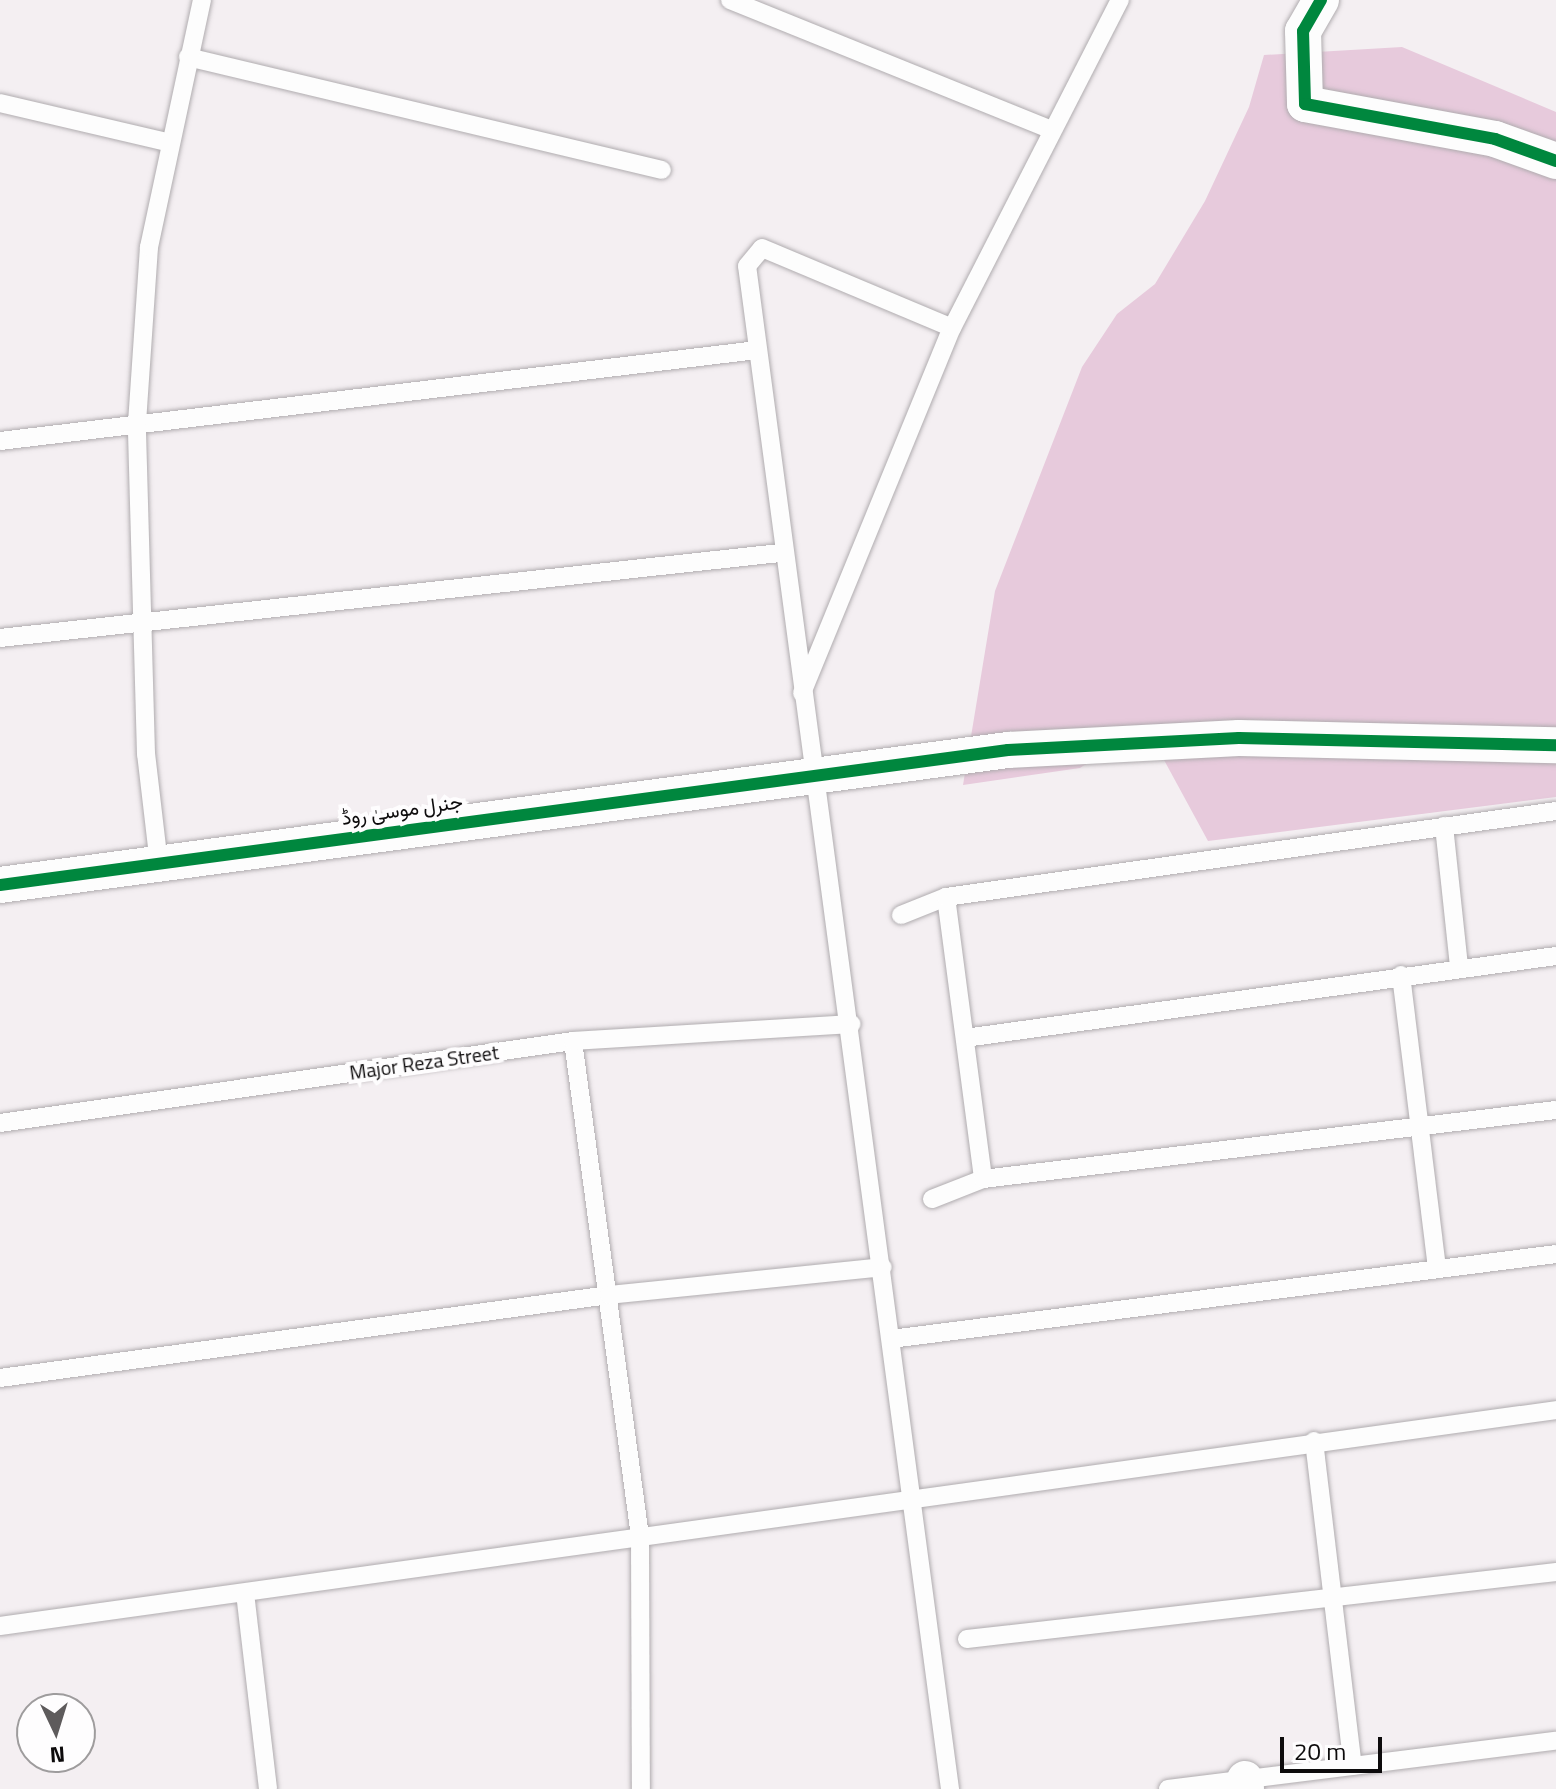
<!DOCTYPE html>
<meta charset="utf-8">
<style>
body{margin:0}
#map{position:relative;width:1556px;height:1789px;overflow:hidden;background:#f4eff2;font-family:"Titillium Web",Vazirmatn,sans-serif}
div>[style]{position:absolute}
.green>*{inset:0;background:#e7cadc}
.roads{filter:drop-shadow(0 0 2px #b0acaf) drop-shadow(0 0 2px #b0acaf)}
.service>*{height:18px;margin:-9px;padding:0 9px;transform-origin:9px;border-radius:9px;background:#fdfdfd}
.minor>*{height:36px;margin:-18px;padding:0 18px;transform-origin:18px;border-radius:18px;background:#fdfdfd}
.cycleway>*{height:12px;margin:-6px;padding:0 6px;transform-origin:6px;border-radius:6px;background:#00873e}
span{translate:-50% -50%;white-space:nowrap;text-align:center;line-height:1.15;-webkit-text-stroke:8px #fefdfe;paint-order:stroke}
.street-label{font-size:20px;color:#0d0b0c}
.north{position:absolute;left:16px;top:1693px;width:80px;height:80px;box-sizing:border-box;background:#fefdfe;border:2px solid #9e9c9d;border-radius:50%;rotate:176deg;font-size:22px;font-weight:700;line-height:32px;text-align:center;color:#0d0b0c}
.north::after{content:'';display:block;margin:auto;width:28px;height:36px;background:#5e5b5c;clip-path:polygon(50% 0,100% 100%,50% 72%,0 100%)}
.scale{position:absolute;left:1280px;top:1737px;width:102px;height:36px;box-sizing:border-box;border:4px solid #0d0b0c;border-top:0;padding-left:10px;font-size:24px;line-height:28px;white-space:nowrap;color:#0d0b0c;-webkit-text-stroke:6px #fefdfe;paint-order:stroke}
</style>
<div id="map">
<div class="green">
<div style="clip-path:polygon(1402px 47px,1556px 112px,1556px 797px,1208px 841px,1145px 725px,1080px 768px,963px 785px,995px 591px,1082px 367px,1117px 314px,1155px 284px,1205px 201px,1249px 107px,1264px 55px)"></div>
</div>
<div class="roads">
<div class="service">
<div style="left:730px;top:0;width:346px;rotate:22deg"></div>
<div style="left:188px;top:57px;width:487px;rotate:13.4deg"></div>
<div style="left:0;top:103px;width:171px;rotate:13.2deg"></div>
<div style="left:0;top:441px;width:762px;rotate:-6.85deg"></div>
<div style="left:0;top:638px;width:785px;rotate:-6.22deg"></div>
<div style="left:802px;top:693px;width:395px;rotate:-67.7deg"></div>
<div style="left:952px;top:328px;width:369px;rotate:-62.9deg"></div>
<div style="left:1444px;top:826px;width:142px;rotate:83.9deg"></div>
<div style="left:159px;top:864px;width:111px;rotate:-96.7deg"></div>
<div style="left:146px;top:754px;width:331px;rotate:-91.6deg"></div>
<div style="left:137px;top:423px;width:176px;rotate:-86.1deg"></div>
<div style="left:149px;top:247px;width:253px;rotate:-77.9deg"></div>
<div style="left:946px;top:897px;width:284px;rotate:82.5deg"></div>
<div style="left:901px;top:915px;width:48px;rotate:-21.8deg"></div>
<div style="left:946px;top:897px;width:616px;rotate:-8.02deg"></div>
<div style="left:1401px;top:975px;width:296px;rotate:83deg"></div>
<div style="left:965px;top:1038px;width:597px;rotate:-7.9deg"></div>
<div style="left:573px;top:1041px;width:500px;rotate:82.3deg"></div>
<div style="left:640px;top:1536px;width:253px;rotate:89.8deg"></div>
<div style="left:0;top:1123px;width:579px;rotate:-8.14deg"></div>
<div style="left:573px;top:1041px;width:279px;rotate:-3.5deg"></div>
<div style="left:932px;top:1199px;width:55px;rotate:-21.4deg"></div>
<div style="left:983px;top:1179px;width:577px;rotate:-6.87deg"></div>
<div style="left:891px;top:1339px;width:670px;rotate:-7.28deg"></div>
<div style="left:0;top:1378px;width:615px;rotate:-7.76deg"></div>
<div style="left:609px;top:1295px;width:275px;rotate:-5.8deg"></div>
<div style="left:1314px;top:1441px;width:327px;rotate:83.2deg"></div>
<div style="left:245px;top:1593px;width:197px;rotate:83.3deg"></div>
<div style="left:0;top:1626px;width:1571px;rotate:-7.9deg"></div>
<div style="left:967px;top:1639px;width:593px;rotate:-6.49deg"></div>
<div style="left:950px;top:1789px;width:1536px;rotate:-97.59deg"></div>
<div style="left:747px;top:266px;width:23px;rotate:-50deg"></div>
<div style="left:762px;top:248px;width:206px;rotate:22.8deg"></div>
<div style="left:1168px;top:1789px;width:391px;rotate:-7.1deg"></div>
</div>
<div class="minor">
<div style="left:1321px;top:0;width:36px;rotate:120deg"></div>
<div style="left:1303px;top:31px;width:73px;rotate:88.4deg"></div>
<div style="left:1305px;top:104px;width:193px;rotate:10.4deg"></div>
<div style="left:1495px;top:139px;width:65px;rotate:19.8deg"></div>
<div style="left:0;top:885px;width:1017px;rotate:-7.63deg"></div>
<div style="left:1008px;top:750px;width:231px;rotate:-3deg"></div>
<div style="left:1239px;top:738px;width:317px;rotate:1.3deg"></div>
<div style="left:1245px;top:1779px;width:10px;rotate:84deg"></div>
</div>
</div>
<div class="cycleway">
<div style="left:1321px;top:0;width:36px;rotate:120deg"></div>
<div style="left:1303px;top:31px;width:73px;rotate:88.4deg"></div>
<div style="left:1305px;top:104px;width:193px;rotate:10.4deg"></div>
<div style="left:1495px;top:139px;width:65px;rotate:19.8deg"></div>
<div style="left:0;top:885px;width:1017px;rotate:-7.63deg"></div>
<div style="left:1008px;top:750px;width:231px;rotate:-3deg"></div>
<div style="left:1239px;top:738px;width:317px;rotate:1.3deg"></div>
</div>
<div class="street-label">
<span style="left:402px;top:809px;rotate:-8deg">جنرل موسیٰ روڈ</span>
<span style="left:424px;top:1062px;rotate:-8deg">Major Reza Street</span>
</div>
<div class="north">N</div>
<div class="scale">20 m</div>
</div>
